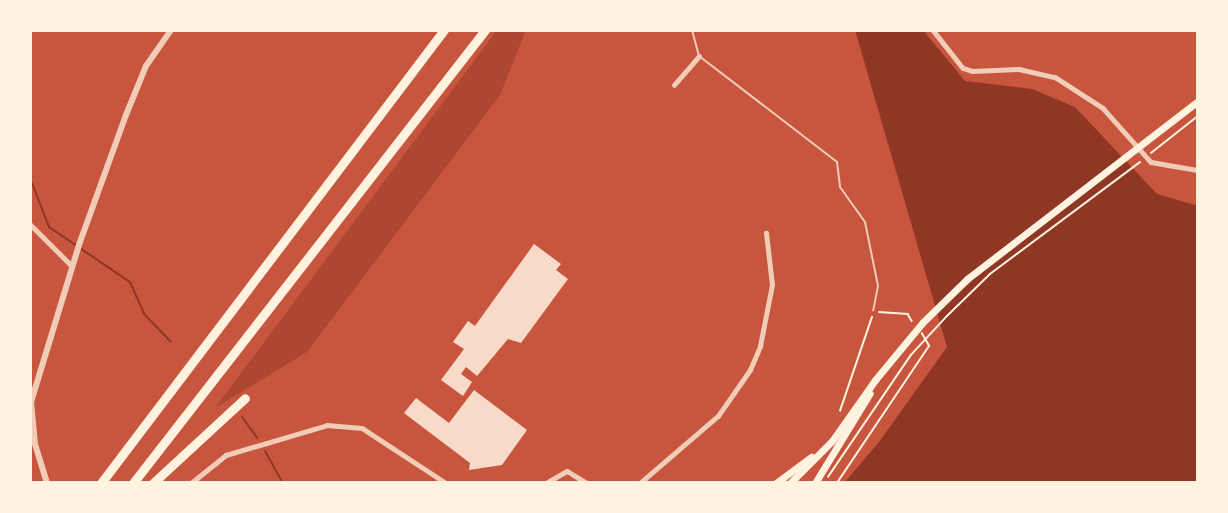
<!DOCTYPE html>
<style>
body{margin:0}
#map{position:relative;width:1228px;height:513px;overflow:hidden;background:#c8553d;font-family:Mulish,sans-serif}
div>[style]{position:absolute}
.green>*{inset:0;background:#ae4732}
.water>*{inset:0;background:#8f3625}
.stream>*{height:2px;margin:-1px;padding:0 1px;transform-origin:1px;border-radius:1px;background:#8f3625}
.building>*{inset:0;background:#f7dbc8}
.path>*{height:1.5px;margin:-0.75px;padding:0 0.75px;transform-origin:0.75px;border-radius:0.75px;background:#fff3e0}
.service>*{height:2px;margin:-1px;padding:0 1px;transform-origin:1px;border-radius:1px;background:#f1ccb7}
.minor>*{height:4.5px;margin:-2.25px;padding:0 2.25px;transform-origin:2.25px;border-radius:2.25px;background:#f1ccb7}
.tertiary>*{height:6px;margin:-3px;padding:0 3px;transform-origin:3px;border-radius:3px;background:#f1ccb7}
.secondary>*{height:7px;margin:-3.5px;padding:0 3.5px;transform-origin:3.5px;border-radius:3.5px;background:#fff3e0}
.motorway>*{height:9px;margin:-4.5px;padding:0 4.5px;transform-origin:4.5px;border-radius:4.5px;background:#fff3e0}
span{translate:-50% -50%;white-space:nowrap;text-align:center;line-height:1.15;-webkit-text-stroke:5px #fff3e0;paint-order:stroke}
.frame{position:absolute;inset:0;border:32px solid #fff3e0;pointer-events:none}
</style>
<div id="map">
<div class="green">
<div style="clip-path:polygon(497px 30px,526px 30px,500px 95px,307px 352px,215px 408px)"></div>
</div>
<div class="water">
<div style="clip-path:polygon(855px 30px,923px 30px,965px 81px,1032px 89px,1075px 107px,1157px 194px,1198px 206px,1198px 483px,844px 483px,879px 442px,947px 347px)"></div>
</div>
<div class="stream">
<div style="left:30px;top:178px;width:53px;rotate:68.8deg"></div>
<div style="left:49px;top:227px;width:98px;rotate:34.2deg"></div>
<div style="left:130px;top:282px;width:35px;rotate:66deg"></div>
<div style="left:144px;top:314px;width:39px;rotate:46deg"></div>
<div style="left:242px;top:417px;width:26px;rotate:54deg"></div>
<div style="left:265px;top:451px;width:37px;rotate:61deg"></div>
</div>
<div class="building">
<div style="clip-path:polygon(534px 244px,561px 264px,556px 270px,568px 279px,521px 343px,508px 339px,477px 376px,466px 367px,461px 374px,472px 382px,463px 396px,441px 380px,464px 349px,453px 342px,468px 321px,475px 326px)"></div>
<div style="clip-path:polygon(474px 390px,527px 430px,502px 465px,469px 470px,470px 463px,404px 413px,416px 398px,449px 423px)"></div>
</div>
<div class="path">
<div style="left:1151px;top:153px;width:60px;rotate:-38.2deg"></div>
<div style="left:879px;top:312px;width:29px;rotate:4deg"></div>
<div style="left:908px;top:314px;width:8px;rotate:60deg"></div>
<div style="left:840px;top:411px;width:99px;rotate:-71.2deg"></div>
<div style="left:828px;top:477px;width:148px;rotate:-55.8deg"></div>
<div style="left:911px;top:355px;width:53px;rotate:-47.3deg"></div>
<div style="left:947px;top:316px;width:60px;rotate:-44.3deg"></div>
<div style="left:990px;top:274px;width:187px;rotate:-36.7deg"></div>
<div style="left:837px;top:483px;width:165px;rotate:-56.1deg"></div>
<div style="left:929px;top:346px;width:14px;rotate:-120deg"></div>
</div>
<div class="service">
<div style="left:692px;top:30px;width:27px;rotate:75deg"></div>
<div style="left:699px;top:56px;width:174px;rotate:37.5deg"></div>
<div style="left:837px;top:162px;width:25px;rotate:83deg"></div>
<div style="left:840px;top:187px;width:43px;rotate:54.5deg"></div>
<div style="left:865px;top:222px;width:65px;rotate:78.5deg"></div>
<div style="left:878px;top:286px;width:25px;rotate:101deg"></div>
</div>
<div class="minor">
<div style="left:933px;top:30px;width:48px;rotate:51.7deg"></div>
<div style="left:963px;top:68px;width:9px;rotate:18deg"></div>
<div style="left:972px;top:71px;width:47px;rotate:-2.4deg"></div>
<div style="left:1019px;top:69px;width:37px;rotate:13deg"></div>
<div style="left:1055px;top:77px;width:57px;rotate:32.9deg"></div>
<div style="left:1103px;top:108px;width:72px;rotate:48.4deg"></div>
<div style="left:1151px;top:162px;width:48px;rotate:9.7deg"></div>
<div style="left:674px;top:85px;width:38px;rotate:-49deg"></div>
<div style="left:30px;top:224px;width:59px;rotate:45deg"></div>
<div style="left:191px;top:483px;width:45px;rotate:-38.7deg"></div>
<div style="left:226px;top:455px;width:105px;rotate:-16.5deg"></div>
<div style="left:327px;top:425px;width:35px;rotate:5deg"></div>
<div style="left:362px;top:428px;width:100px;rotate:33.2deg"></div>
<div style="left:546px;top:483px;width:24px;rotate:-30deg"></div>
<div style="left:567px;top:471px;width:23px;rotate:31deg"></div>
<div style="left:640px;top:483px;width:103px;rotate:-40.7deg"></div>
<div style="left:718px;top:416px;width:56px;rotate:-55.2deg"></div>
<div style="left:750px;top:370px;width:26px;rotate:-67deg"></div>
<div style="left:760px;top:346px;width:62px;rotate:-78.9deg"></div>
<div style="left:772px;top:285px;width:52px;rotate:-96.6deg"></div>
</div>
<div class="tertiary">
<div style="left:47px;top:483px;width:41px;rotate:-107.1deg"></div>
<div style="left:35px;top:444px;width:42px;rotate:-95.4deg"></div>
<div style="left:31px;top:402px;width:167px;rotate:-73deg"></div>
<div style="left:80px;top:242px;width:135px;rotate:-70.1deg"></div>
<div style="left:126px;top:115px;width:53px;rotate:-67.8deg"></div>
<div style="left:146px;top:66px;width:44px;rotate:-55.2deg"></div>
</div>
<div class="secondary">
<div style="left:776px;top:483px;width:44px;rotate:-36.6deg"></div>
<div style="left:790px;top:483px;width:59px;rotate:-45deg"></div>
<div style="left:832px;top:441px;width:75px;rotate:-54.8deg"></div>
<div style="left:875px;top:380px;width:75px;rotate:-50.4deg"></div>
<div style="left:923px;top:322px;width:62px;rotate:-44.3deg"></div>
<div style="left:967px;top:279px;width:292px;rotate:-37.6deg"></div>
<div style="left:815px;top:483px;width:105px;rotate:-58.6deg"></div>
</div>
<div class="motorway">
<div style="left:101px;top:483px;width:568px;rotate:-52.87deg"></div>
<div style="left:133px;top:483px;width:574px;rotate:-52.15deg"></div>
<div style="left:153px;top:483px;width:125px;rotate:-42.7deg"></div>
</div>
<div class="frame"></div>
</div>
